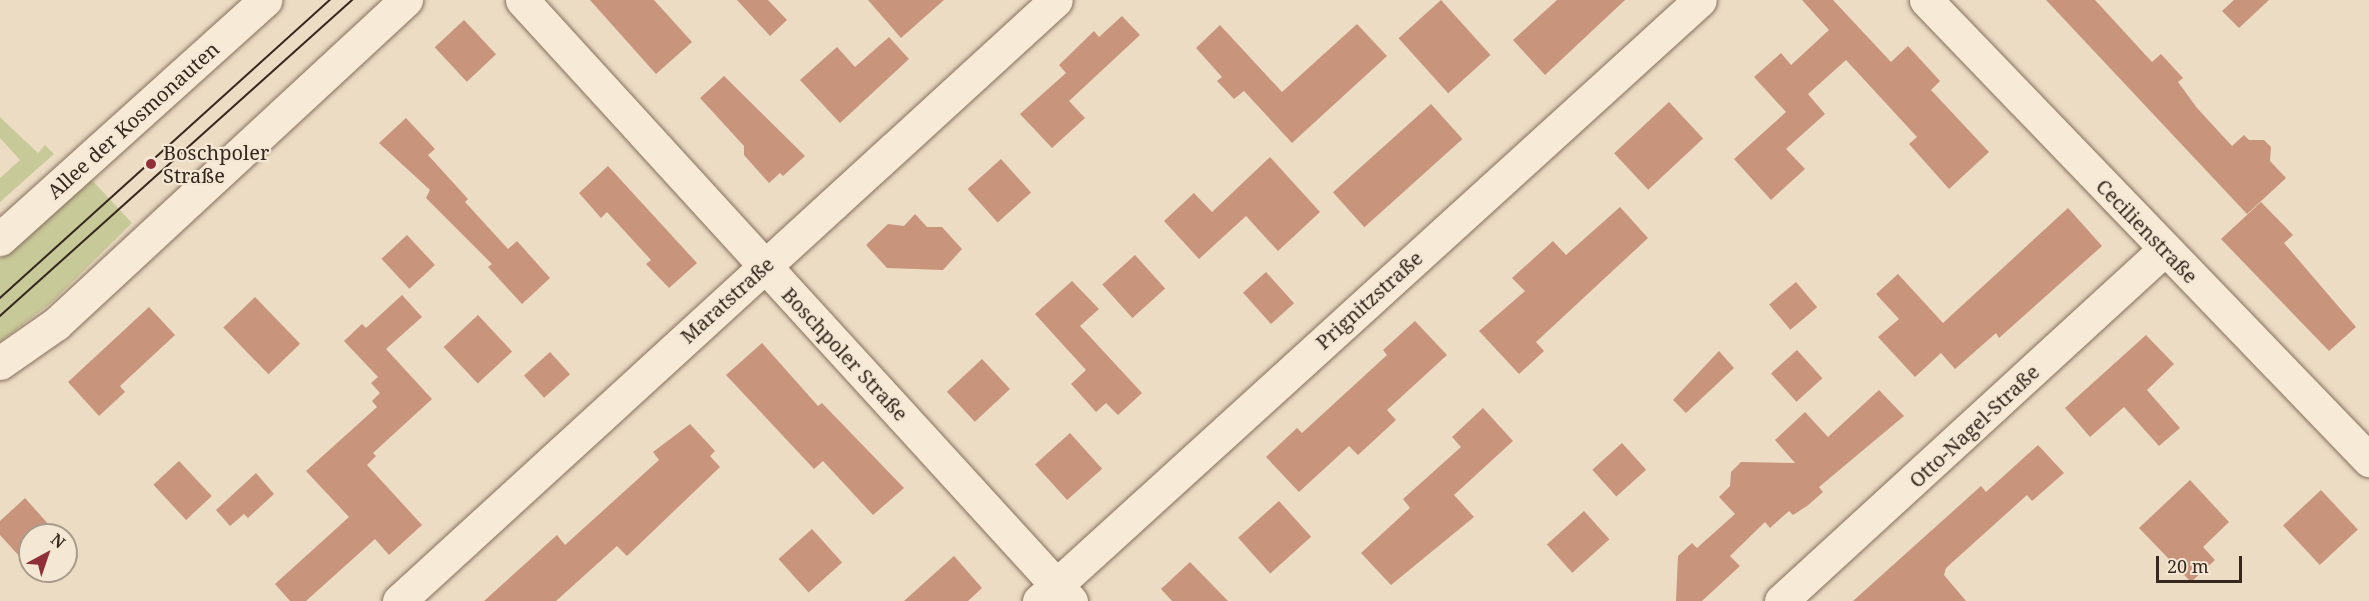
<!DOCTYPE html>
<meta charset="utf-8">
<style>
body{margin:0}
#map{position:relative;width:2369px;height:601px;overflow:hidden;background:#ecdcc4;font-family:"Noto Serif",serif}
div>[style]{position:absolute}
.green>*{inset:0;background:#c8c999}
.building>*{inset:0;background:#c8947c;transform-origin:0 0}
.roads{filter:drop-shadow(0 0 2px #856e5c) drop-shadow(0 0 2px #856e5c)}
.street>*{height:33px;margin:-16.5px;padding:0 16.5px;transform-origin:16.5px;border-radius:16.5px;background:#f7ead7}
.secondary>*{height:33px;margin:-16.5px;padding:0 16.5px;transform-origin:16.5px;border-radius:16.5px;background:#f7ead7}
.tram>*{height:1.5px;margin:-0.75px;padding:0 0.75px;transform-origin:0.75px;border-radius:0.75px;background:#36281f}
.dots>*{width:16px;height:16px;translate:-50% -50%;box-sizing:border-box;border:3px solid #f4e7d3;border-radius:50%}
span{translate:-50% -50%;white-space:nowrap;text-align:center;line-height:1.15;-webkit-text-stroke:4.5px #f4e7d3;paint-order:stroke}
.street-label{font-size:20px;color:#36281f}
.poi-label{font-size:20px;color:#36281f}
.left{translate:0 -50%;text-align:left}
.north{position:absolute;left:18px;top:523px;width:60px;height:60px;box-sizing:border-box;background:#f4e7d3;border:2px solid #a89b8b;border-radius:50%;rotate:40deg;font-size:16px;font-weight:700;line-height:24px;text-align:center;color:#36281f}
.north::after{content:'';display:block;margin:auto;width:21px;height:27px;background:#912f39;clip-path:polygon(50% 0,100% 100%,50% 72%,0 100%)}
.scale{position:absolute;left:2156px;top:556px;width:86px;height:27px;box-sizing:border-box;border:3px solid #36281f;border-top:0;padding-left:8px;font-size:18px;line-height:21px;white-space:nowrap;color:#36281f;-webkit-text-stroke:4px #f4e7d3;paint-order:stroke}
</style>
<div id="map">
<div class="green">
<div style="clip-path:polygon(0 117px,38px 153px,45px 145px,54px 154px,0 202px,0 178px,20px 160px,0 138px)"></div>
<div style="clip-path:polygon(91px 179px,132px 223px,52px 302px,0 342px,0 259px)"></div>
</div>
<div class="building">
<div style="clip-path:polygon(590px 0,654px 0,692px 42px,656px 74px)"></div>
<div style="clip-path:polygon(737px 0,768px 0,787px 20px,770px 36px)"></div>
<div style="clip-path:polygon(868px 0,944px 0,901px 38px)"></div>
<div style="left:1441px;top:0;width:74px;height:57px;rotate:48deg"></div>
<div style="clip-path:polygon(1557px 0,1625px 0,1545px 75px,1513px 40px)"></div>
<div style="clip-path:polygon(1802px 0,1833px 0,1891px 62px,1908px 46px,1940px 81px,1931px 90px,1989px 152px,1949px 189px,1909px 144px,1917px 137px,1846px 60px,1808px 94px,1825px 114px,1786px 149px,1805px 169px,1771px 200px,1734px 159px,1786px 112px,1754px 77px,1781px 53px,1791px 65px,1829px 30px)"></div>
<div style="clip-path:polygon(2046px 0,2095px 0,2152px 62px,2161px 54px,2183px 78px,2178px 82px,2197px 108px,2232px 146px,2244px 135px,2249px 140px,2264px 140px,2271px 147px,2270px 161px,2286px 178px,2247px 214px)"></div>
<div style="clip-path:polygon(2234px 0,2269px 0,2239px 28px,2222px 11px)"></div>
<div style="clip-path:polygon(1122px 16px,1140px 35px,1069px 101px,1085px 118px,1052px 148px,1020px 114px,1066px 73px,1059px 65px,1094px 31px,1099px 37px)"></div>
<div style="left:464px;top:20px;width:47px;height:40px;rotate:47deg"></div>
<div style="clip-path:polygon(1357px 24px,1387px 56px,1292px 143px,1244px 91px,1234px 99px,1217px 81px,1222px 77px,1196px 48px,1220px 25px,1282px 92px)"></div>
<div style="clip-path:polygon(889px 37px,909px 59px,840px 123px,800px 80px,837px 47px,855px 67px)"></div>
<div style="clip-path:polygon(724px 76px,805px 156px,783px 176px,780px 173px,769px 183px,744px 155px,744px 146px,700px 98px)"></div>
<div style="left:1669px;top:102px;width:50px;height:75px;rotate:47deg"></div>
<div style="left:1431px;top:104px;width:47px;height:132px;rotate:48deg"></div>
<div style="clip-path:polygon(406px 118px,435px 149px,428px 155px,468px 199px,465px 202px,508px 249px,517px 241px,550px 278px,522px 304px,488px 267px,492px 264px,426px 198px,430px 190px,379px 143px)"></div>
<div style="clip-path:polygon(1270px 157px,1320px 212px,1278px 251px,1246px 216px,1199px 259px,1164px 221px,1194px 193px,1212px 212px)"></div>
<div style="left:1001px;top:159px;width:45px;height:45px;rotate:48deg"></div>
<div style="clip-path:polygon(608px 166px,697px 263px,669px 288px,646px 264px,651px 260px,607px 212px,601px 218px,579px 193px)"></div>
<div style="clip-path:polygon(2261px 202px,2293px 235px,2284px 243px,2356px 327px,2329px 351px,2221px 239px)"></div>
<div style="clip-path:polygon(1620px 207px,1648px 238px,1536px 342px,1544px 351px,1519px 374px,1479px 331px,1525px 291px,1512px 278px,1553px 241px,1566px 255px)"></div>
<div style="clip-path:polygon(2068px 208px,2102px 246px,1999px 338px,1996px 333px,1955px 369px,1941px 353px,1915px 377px,1878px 337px,1899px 319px,1876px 294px,1898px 274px,1943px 323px)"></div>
<div style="clip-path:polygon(915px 214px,927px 227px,942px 227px,962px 249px,943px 270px,887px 268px,866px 245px,888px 224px,904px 226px)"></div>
<div style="left:407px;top:235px;width:41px;height:35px;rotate:47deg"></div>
<div style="left:1135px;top:255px;width:45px;height:44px;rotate:48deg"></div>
<div style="left:1266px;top:272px;width:42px;height:31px;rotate:48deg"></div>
<div style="clip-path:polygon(1072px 281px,1099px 309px,1080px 326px,1142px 393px,1118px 415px,1106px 403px,1096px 412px,1071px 384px,1086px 370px,1035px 314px)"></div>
<div style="left:1796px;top:282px;width:33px;height:35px;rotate:50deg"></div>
<div style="clip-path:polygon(402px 295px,422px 317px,386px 349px,432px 399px,373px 453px,376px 456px,367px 465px,422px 525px,389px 555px,375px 539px,306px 601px,290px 601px,275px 584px,349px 517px,306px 471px,377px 407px,372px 401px,380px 393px,371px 383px,378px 377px,344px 341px,362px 324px,366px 328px)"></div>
<div style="left:255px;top:297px;width:65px;height:44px;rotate:46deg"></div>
<div style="clip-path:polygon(149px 307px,175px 335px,120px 386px,125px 392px,99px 416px,68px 382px)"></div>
<div style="left:478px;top:315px;width:50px;height:47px;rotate:47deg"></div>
<div style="clip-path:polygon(1415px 321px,1447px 355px,1387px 410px,1396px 420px,1358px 455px,1349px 446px,1299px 492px,1266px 457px,1297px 428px,1302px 433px,1387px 355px,1383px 350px)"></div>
<div style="clip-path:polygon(2146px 335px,2174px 364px,2147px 390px,2180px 428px,2159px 446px,2124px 407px,2090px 437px,2065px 408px)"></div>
<div style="clip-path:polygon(762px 343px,818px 406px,822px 403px,904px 488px,873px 515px,823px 461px,814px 469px,726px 375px)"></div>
<div style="left:1797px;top:350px;width:38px;height:35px;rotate:48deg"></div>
<div style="clip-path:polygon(1719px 351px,1734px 368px,1686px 413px,1673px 400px)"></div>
<div style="left:550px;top:352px;width:30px;height:35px;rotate:48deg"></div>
<div style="left:982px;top:359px;width:41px;height:48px;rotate:47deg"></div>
<div style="clip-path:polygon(1879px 390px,1904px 416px,1819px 487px,1823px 492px,1807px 506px,1793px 515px,1789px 511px,1770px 528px,1765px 522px,1730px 556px,1740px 566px,1702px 601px,1676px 601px,1678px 556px,1692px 543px,1697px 548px,1735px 514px,1719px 497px,1730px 486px,1731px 472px,1741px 462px,1795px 463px,1775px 440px,1805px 412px,1828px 437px)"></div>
<div style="clip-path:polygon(1483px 408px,1513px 441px,1454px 495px,1474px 517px,1391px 585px,1361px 553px,1410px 508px,1403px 499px,1461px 447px,1452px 437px)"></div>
<div style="clip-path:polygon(690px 424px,715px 451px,710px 456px,720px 467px,627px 556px,617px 546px,556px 601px,484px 601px,557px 535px,565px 545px,659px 460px,653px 452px)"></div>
<div style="left:1070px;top:433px;width:48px;height:47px;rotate:48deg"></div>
<div style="left:1622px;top:443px;width:36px;height:40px;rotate:48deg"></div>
<div style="clip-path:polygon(2038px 445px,2064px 473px,2032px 501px,2027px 495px,1946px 568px,1944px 575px,1966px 601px,1853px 601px,1981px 486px,1986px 492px)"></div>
<div style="left:179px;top:461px;width:48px;height:35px;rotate:47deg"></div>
<div style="clip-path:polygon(256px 473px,274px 494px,248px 518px,244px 514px,230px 526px,216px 510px)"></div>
<div style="clip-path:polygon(2190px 480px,2229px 522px,2203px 547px,2215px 560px,2191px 582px,2139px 528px)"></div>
<div style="left:2321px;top:490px;width:54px;height:52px;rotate:47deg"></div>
<div style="clip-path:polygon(25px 498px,58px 535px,30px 535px,30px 568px,0 535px,0 521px)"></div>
<div style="left:1279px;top:501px;width:48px;height:55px;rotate:48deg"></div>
<div style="left:1584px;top:511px;width:38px;height:50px;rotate:48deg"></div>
<div style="left:812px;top:529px;width:45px;height:45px;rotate:48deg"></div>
<div style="clip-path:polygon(954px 556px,982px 588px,968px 601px,904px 601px)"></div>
<div style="clip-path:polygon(1190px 562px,1228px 601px,1172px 601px,1161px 589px)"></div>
</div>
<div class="roads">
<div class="street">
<div style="left:522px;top:0;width:814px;rotate:47.59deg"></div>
<div style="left:1926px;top:0;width:639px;rotate:46.08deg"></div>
<div style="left:399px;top:601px;width:890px;rotate:-42.45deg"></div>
<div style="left:1039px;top:601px;width:893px;rotate:-42.28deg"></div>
<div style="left:1781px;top:601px;width:521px;rotate:-42.51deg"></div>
</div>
<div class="secondary">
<div style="left:0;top:239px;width:357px;rotate:-42deg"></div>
<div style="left:0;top:363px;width:68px;rotate:-34.9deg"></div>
<div style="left:56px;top:324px;width:477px;rotate:-42.8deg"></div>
</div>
</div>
<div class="tram">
<div style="left:0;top:298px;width:445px;rotate:-42.1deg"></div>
<div style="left:0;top:316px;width:473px;rotate:-41.9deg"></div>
</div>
<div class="dots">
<div style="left:151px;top:164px;background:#912f39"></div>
</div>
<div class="street-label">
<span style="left:133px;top:120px;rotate:-42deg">Allee der Kosmonauten</span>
<span style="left:2147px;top:231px;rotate:46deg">Cecilienstraße</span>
<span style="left:727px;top:300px;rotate:-42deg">Maratstraße</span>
<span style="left:1369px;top:300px;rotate:-42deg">Prignitzstraße</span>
<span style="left:845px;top:354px;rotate:47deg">Boschpoler Straße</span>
<span style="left:1974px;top:426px;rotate:-43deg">Otto-Nagel-Straße</span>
</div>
<div class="poi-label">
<span class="left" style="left:163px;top:164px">Boschpoler<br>Straße</span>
</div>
<div class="north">N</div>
<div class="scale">20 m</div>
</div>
